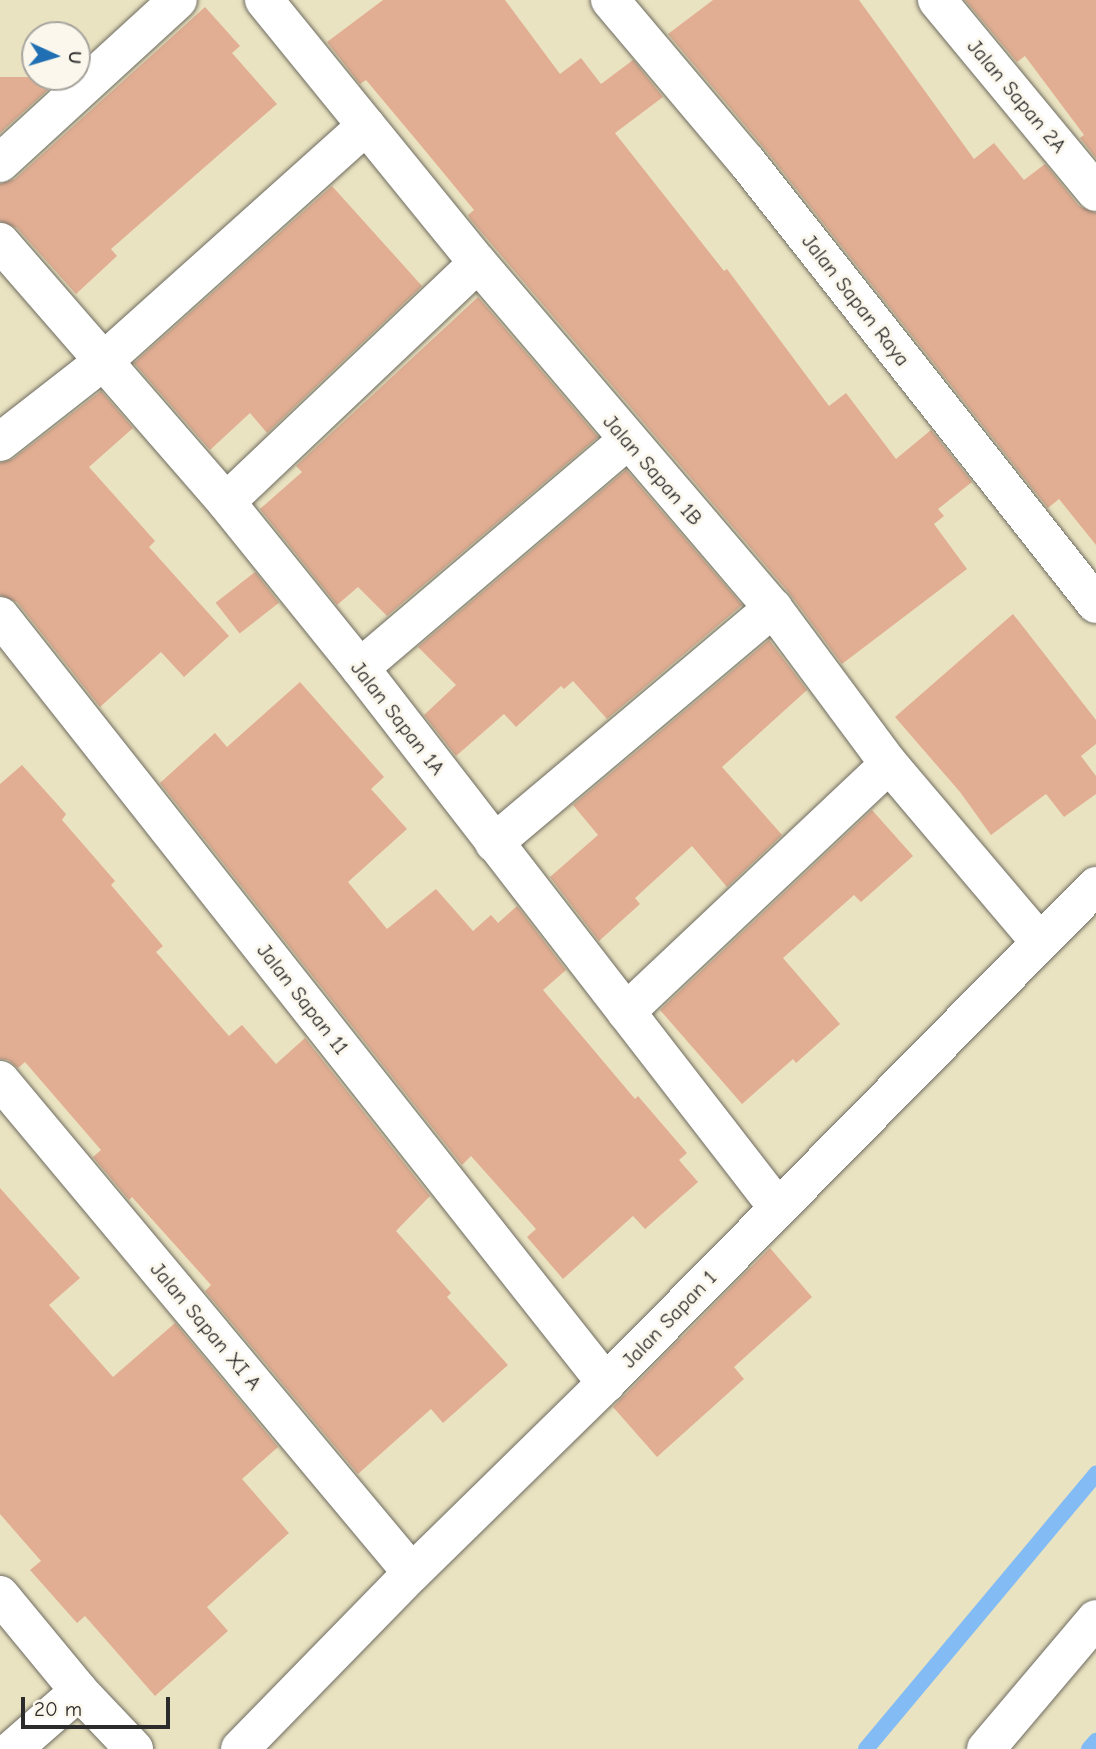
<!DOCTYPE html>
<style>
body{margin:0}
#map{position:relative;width:1096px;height:1749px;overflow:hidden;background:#eae3c1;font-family:"Comic Neue",sans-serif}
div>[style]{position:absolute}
.stream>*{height:16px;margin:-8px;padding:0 8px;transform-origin:8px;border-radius:8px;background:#83bcf4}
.building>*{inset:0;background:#e1ae93;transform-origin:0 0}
.roads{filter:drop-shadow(0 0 2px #6e6b60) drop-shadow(0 0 2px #6e6b60)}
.street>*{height:38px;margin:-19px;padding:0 19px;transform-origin:19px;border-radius:19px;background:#fff}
.secondary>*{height:38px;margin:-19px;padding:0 19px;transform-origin:19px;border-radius:19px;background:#fff}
span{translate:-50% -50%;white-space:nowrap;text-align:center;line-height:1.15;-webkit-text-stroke:6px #fbf7ec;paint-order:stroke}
.street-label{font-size:21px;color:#2b2b2b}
.north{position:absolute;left:21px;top:21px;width:70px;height:70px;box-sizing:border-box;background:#fbf7ec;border:2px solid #a8a59f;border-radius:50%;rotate:94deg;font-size:19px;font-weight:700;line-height:28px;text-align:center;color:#2b2b2b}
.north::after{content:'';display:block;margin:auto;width:24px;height:32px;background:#1f6fb2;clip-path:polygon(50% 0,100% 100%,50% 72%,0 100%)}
.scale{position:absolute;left:21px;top:1697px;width:149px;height:32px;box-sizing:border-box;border:4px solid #2b2b2b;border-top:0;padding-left:9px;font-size:21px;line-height:24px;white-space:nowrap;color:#2b2b2b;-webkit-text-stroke:5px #fbf7ec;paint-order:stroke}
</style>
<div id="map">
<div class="stream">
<div style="left:866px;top:1749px;width:359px;rotate:-50.1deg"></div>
<div style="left:1089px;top:1749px;width:11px;rotate:-49deg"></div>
</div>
<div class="building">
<div style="clip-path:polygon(383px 0,505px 0,560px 74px,581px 58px,601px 84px,633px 60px,663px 97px,615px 133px,724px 271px,727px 269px,829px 406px,846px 393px,896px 459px,931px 430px,972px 482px,938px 509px,944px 516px,934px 524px,967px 569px,842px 664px,790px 594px,471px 220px,468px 215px,474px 210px,423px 148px,366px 80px,360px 84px,327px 42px)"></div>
<div style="clip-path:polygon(713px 0,859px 0,974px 159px,994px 143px,1024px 180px,1045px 164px,1079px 206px,1096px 213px,1096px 545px,1059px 499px,1048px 508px,764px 148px,668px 34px)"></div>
<div style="clip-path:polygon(965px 0,1096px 0,1096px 158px,1080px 138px,1084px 135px,1025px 56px,1017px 62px)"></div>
<div style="clip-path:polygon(205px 7px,240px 46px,232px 53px,277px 104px,111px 249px,117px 256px,76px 294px,17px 228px,0 221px,0 184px,15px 179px)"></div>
<div style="clip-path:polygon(0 77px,62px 77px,0 133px)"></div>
<div style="clip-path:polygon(332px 186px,422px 286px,267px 433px,250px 413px,210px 450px,134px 363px)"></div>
<div style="clip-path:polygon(478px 297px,598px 437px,387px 616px,358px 587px,337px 605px,260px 509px,302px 472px,296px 466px)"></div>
<div style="clip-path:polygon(101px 391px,133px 428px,89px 467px,155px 541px,149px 547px,229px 636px,184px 677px,161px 652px,100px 707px,17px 602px,0 595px,0 463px,13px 459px)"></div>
<div style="clip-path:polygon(626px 470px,742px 605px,607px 719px,573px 681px,564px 689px,561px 686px,516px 727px,504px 714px,456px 756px,424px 715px,456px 685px,418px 647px)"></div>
<div style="left:255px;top:572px;width:39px;height:50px;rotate:52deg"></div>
<div style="clip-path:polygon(1013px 614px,1096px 720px,1096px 744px,1081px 756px,1096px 776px,1096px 794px,1064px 817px,1046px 794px,991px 835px,960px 792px,895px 717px)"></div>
<div style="clip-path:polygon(769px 640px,807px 690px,722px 767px,782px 835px,727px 887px,692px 846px,635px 898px,640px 904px,599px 941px,550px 877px,598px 835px,573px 805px)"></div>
<div style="clip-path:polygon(300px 682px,384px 777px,371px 789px,407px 829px,348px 882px,387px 929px,436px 889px,473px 931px,491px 915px,498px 923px,517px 906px,566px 970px,543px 990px,635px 1099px,638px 1096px,687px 1153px,679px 1160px,698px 1182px,645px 1229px,633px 1216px,563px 1279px,527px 1237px,536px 1229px,471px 1156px,462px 1165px,160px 783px,215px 733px,227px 747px)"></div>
<div style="clip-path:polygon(22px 765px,66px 814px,62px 820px,115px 881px,111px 885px,163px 946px,156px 952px,229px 1036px,242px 1025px,276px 1064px,305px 1038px,430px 1196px,396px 1231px,451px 1293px,447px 1297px,508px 1365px,443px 1423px,431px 1409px,358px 1474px,205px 1291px,211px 1285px,132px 1197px,129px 1200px,93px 1157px,101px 1150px,25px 1062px,18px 1068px,8px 1060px,0 1059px,0 784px)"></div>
<div style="clip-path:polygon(872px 810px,913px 856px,861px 902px,854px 895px,783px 958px,840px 1024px,796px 1063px,793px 1059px,742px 1104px,660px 1010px)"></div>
<div style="clip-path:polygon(0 1188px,80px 1278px,49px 1305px,113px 1377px,175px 1323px,278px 1447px,242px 1479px,289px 1533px,207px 1607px,228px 1631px,155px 1696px,85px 1616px,77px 1623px,30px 1570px,41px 1561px,0 1514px)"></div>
<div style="clip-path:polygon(770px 1248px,812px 1297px,734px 1367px,744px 1379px,657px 1457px,613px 1407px)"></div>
</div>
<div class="roads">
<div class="street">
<div style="left:264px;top:0;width:339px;rotate:50.9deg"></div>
<div style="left:478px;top:263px;width:454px;rotate:49.5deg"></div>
<div style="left:773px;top:608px;width:194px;rotate:53.4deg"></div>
<div style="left:889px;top:764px;width:233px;rotate:49.7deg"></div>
<div style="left:610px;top:0;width:212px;rotate:49.8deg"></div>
<div style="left:747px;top:162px;width:563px;rotate:51.71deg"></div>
<div style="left:937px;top:0;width:249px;rotate:50.4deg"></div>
<div style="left:0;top:163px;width:241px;rotate:-42.5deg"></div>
<div style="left:0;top:242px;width:344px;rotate:49deg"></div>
<div style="left:226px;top:502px;width:213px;rotate:51.1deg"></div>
<div style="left:360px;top:668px;width:683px;rotate:52.26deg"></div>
<div style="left:0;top:442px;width:133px;rotate:-38deg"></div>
<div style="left:105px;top:360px;width:351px;rotate:-41.9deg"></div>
<div style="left:226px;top:502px;width:347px;rotate:-43.5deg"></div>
<div style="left:0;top:616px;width:978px;rotate:51.69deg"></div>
<div style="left:360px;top:668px;width:350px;rotate:-40.4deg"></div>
<div style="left:494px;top:843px;width:365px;rotate:-40.1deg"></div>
<div style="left:626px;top:1012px;width:361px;rotate:-43.3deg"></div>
<div style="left:0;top:1080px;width:642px;rotate:50.11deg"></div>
<div style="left:0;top:1595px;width:124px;rotate:50.5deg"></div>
<div style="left:79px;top:1691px;width:80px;rotate:46.5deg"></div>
<div style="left:13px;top:1749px;width:88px;rotate:-41.3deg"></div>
<div style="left:240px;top:1749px;width:246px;rotate:-45.7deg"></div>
<div style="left:412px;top:1573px;width:272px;rotate:-44.4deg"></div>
<div style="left:606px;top:1383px;width:698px;rotate:-45.41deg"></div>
</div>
<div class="secondary">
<div style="left:986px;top:1749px;width:170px;rotate:-49.8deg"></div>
</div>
</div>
<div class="street-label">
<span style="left:1017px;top:96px;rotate:50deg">Jalan Sapan 2A</span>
<span style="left:856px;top:300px;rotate:52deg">Jalan Sapan Raya</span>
<span style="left:653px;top:470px;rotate:49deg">Jalan Sapan 1B</span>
<span style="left:398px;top:718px;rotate:52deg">Jalan Sapan 1A</span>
<span style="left:303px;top:999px;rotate:52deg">Jalan Sapan 11</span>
<span style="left:669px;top:1319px;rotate:-46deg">Jalan Sapan 1</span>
<span style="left:206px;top:1326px;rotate:50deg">Jalan Sapan XI A</span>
</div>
<div class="north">U</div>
<div class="scale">20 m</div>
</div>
